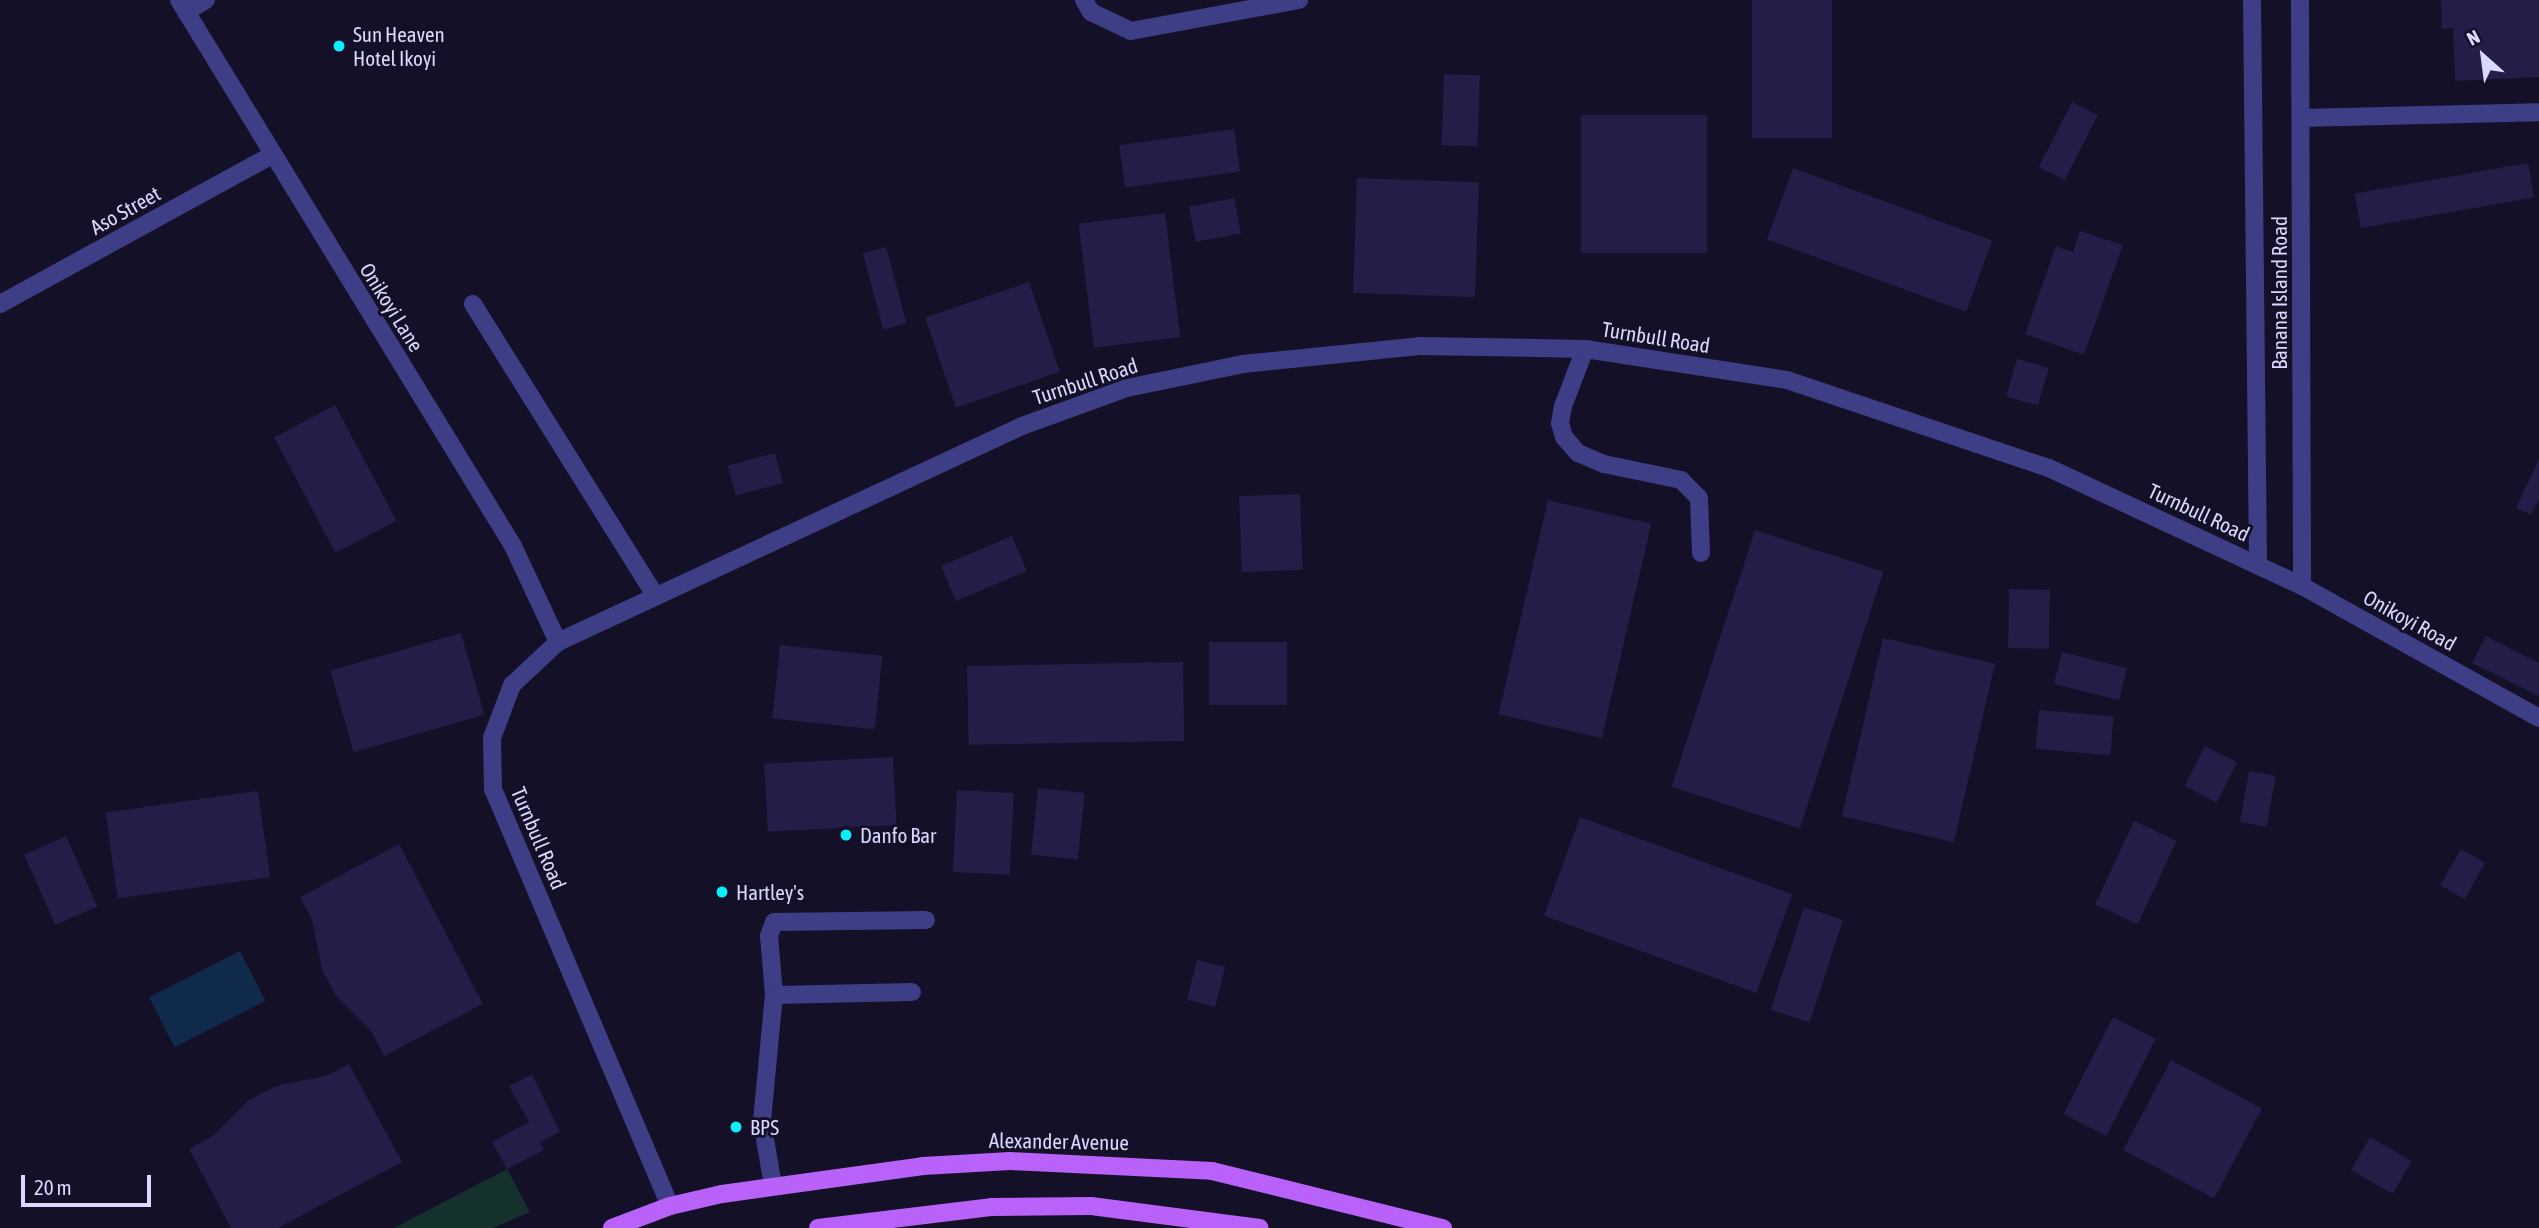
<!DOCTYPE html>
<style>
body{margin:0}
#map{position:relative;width:2539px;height:1228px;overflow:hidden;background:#131027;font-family:"Asap Condensed",sans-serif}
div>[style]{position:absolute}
.green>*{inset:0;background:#14312e}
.water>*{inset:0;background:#102a4c;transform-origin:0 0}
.building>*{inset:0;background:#231d48;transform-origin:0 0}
.minor>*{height:18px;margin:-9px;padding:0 9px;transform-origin:9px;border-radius:9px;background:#3d3e85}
.major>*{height:18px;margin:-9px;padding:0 9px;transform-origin:9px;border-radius:9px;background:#b962fa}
.dots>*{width:19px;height:19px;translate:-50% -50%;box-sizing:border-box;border:4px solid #131027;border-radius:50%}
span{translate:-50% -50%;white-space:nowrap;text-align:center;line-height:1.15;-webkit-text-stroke:6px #131027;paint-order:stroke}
.poi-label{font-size:21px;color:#dad8fe}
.left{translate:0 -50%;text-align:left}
.street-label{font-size:21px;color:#dad8fe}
.north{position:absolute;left:2448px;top:21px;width:70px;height:70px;-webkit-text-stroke:5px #131027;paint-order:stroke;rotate:332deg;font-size:19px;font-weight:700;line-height:28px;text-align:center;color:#dad8fe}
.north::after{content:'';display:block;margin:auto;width:24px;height:32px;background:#dad8fe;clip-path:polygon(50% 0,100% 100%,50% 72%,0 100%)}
.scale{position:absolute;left:21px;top:1175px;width:130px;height:32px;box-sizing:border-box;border:4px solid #dad8fe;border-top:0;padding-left:9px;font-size:21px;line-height:24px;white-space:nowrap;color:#dad8fe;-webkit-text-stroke:5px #131027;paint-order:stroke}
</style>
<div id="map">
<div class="green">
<div style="clip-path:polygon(507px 1169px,530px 1212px,493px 1228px,394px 1228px)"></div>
</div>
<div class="water">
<div style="left:240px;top:951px;width:56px;height:102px;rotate:63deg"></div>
</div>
<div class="building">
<div style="left:1752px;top:0;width:80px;height:138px"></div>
<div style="clip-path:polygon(2441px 0,2539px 0,2539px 77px,2455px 81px,2453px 28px,2442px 29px)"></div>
<div style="left:1444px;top:74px;width:36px;height:71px;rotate:2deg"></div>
<div style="left:2072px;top:102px;width:29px;height:73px;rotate:27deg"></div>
<div style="left:1581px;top:115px;width:126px;height:138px"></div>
<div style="left:1234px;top:129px;width:43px;height:116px;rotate:82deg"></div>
<div style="left:2528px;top:163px;width:35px;height:176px;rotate:80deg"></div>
<div style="left:1793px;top:168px;width:212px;height:76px;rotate:20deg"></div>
<div style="left:1357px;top:178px;width:122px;height:115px;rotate:2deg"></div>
<div style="left:1234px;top:198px;width:36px;height:46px;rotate:79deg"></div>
<div style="left:1165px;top:213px;width:125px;height:87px;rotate:83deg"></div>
<div style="clip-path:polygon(2080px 231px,2123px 245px,2084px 355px,2025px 334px,2056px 246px,2073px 252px)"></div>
<div style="left:886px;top:247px;width:79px;height:24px;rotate:75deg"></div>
<div style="left:1029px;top:282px;width:95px;height:110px;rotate:71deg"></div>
<div style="left:2017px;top:359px;width:33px;height:39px;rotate:16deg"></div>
<div style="left:335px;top:405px;width:131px;height:69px;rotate:62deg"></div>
<div style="left:775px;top:453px;width:31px;height:49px;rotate:75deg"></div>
<div style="clip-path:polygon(2539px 459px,2539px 499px,2531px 515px,2516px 508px)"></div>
<div style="left:1300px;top:494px;width:76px;height:61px;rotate:88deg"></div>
<div style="left:1548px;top:500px;width:106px;height:220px;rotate:13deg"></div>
<div style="left:1755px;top:530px;width:135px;height:270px;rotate:18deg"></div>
<div style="left:1012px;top:536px;width:38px;height:77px;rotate:67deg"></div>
<div style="left:2009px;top:589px;width:41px;height:59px;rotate:1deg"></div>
<div style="left:461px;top:633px;width:85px;height:136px;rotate:74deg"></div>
<div style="clip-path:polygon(2486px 636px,2539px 663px,2539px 696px,2472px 663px)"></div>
<div style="left:1883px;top:638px;width:115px;height:183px;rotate:13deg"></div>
<div style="left:1287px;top:642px;width:63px;height:78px;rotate:90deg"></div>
<div style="left:780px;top:645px;width:103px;height:74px;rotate:6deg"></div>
<div style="left:2062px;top:652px;width:67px;height:33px;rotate:14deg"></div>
<div style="left:1183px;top:662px;width:79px;height:216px;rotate:89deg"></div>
<div style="left:2039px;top:710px;width:75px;height:39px;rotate:5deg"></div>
<div style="left:2205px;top:746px;width:36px;height:45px;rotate:27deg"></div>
<div style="left:893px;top:757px;width:68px;height:129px;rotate:87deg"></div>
<div style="left:2249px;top:771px;width:27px;height:52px;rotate:10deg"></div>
<div style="left:1038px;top:788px;width:47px;height:67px;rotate:6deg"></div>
<div style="left:957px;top:790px;width:57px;height:82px;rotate:3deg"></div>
<div style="left:258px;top:791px;width:87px;height:154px;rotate:82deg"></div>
<div style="left:1580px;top:817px;width:226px;height:105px;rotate:20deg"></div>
<div style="left:2134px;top:821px;width:47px;height:92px;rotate:25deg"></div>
<div style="left:66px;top:836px;width:77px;height:46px;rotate:66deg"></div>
<div style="clip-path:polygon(399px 844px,483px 1004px,384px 1056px,371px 1031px,336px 996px,322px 969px,312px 920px,300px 897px)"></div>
<div style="left:2461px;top:849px;width:28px;height:42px;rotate:30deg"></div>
<div style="left:1804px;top:907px;width:41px;height:108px;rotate:18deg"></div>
<div style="left:1197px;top:960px;width:29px;height:41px;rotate:14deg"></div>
<div style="left:2113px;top:1017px;width:48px;height:109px;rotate:27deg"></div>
<div style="left:2171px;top:1060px;width:103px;height:102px;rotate:28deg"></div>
<div style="clip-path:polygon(349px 1064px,402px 1162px,278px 1228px,231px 1228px,189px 1149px,214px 1135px,249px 1100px,276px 1086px,325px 1076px)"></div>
<div style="clip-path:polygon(532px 1074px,560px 1132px,540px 1142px,544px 1150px,507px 1169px,492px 1142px,529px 1122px,509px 1086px)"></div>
<div style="left:2370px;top:1137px;width:48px;height:38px;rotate:30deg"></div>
</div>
<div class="minor">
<div style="left:179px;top:0;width:640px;rotate:58.54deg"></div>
<div style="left:513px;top:546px;width:106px;rotate:64.9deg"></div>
<div style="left:1084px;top:0;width:14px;rotate:60deg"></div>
<div style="left:1091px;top:12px;width:44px;rotate:25.4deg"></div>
<div style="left:1131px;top:31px;width:171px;rotate:-10.5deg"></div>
<div style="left:2252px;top:0;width:564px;rotate:89.39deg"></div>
<div style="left:2300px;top:0;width:586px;rotate:89.8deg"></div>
<div style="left:186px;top:12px;width:23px;rotate:-31deg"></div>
<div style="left:2301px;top:118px;width:238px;rotate:-1.4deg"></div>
<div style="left:0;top:304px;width:310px;rotate:-28.7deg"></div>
<div style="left:473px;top:304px;width:345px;rotate:58deg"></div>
<div style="left:1585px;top:349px;width:61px;rotate:111.1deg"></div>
<div style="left:1563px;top:406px;width:17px;rotate:100deg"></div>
<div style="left:1560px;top:423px;width:15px;rotate:74deg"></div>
<div style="left:1564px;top:437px;width:21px;rotate:49deg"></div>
<div style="left:1578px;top:453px;width:28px;rotate:23deg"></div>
<div style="left:1604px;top:464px;width:79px;rotate:11.7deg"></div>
<div style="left:1681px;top:480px;width:25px;rotate:45deg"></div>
<div style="left:1699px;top:498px;width:55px;rotate:87.9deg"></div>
<div style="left:774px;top:995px;width:59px;rotate:-94.8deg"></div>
<div style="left:769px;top:936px;width:15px;rotate:-70deg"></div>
<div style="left:774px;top:922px;width:152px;rotate:-0.8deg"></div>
<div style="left:773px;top:1186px;width:66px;rotate:-99.6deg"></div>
<div style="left:762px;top:1121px;width:127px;rotate:-84.6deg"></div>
<div style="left:774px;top:995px;width:138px;rotate:-1.2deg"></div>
<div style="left:670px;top:1206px;width:453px;rotate:-113deg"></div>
<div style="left:493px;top:789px;width:51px;rotate:-91.1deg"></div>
<div style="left:492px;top:738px;width:57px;rotate:-69.3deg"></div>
<div style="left:512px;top:685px;width:63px;rotate:-43.1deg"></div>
<div style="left:558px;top:642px;width:512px;rotate:-24.96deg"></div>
<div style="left:1022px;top:426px;width:112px;rotate:-19.9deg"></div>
<div style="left:1127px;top:388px;width:118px;rotate:-11.7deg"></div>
<div style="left:1243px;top:364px;width:177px;rotate:-5.8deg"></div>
<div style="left:1419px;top:346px;width:166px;rotate:1deg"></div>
<div style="left:1585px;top:349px;width:204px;rotate:8.7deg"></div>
<div style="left:1787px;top:380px;width:276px;rotate:18.6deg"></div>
<div style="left:2049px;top:468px;width:279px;rotate:25deg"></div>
<div style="left:2302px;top:586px;width:271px;rotate:29.1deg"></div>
</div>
<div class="major">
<div style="left:612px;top:1228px;width:62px;rotate:-20.8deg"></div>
<div style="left:670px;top:1206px;width:53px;rotate:-13deg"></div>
<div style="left:722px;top:1194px;width:203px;rotate:-7.9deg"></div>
<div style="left:923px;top:1166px;width:87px;rotate:-3.3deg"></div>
<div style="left:1010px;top:1161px;width:202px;rotate:2.8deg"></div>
<div style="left:1212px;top:1171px;width:238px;rotate:13.9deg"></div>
<div style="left:818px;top:1228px;width:174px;rotate:-6.9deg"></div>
<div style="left:991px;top:1207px;width:100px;rotate:-0.6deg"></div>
<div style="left:1091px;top:1206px;width:170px;rotate:7.4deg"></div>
</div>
<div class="dots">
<div style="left:339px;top:46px;background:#0aeef8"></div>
<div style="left:846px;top:835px;background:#0aeef8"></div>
<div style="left:722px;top:892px;background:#0aeef8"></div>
<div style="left:736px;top:1127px;background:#0aeef8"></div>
</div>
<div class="poi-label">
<span class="left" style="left:353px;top:46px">Sun Heaven<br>Hotel Ikoyi</span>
<span class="left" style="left:860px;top:835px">Danfo Bar</span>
<span class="left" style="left:736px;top:892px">Hartley's</span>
<span class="left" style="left:750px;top:1127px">BPS</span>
</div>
<div class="street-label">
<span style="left:125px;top:210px;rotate:-29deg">Aso Street</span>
<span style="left:2279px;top:293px;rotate:-90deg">Banana Island Road</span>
<span style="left:392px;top:307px;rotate:58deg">Onikoyi Lane</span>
<span style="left:1656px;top:337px;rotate:9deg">Turnbull Road</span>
<span style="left:1085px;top:381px;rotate:-18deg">Turnbull Road</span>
<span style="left:2199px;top:512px;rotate:25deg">Turnbull Road</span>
<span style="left:2410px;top:620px;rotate:29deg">Onikoyi Road</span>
<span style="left:539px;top:838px;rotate:67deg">Turnbull Road</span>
<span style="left:1059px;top:1141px;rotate:1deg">Alexander Avenue</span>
</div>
<div class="north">N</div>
<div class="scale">20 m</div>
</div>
